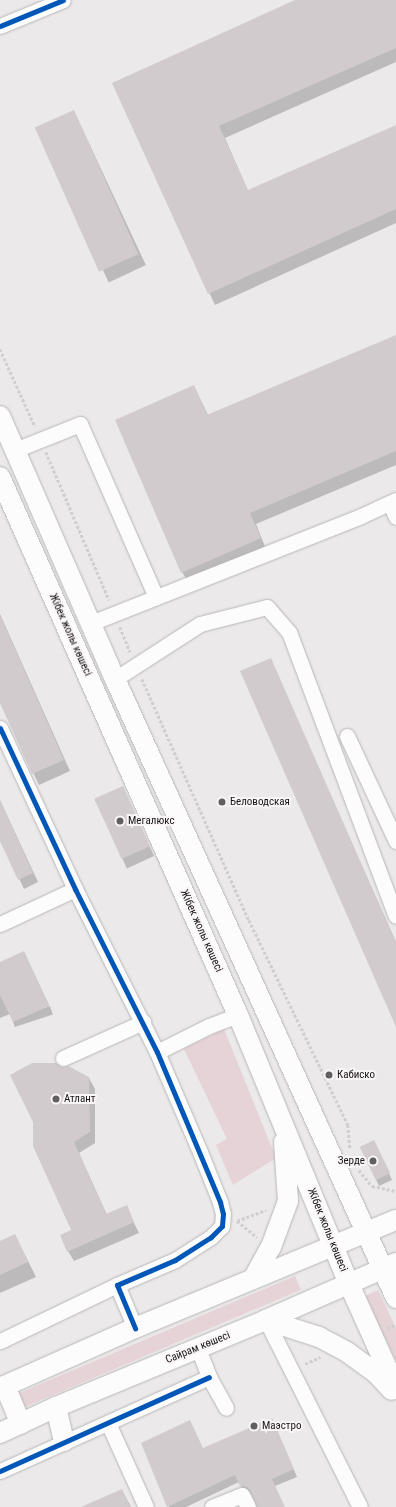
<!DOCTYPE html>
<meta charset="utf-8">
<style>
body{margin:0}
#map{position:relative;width:396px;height:1507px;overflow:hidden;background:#ebe9ea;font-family:"Roboto Condensed",sans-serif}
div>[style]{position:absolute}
.green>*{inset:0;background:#e5d3d7;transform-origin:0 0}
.shadow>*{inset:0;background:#0003;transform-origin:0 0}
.building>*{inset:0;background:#d2cbcd;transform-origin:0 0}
.path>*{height:2.5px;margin-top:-1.25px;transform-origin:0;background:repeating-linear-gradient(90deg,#d0cfcf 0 3px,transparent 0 5px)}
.roads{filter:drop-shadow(0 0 1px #b8b6b7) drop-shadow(0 0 1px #b8b6b7)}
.minor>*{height:15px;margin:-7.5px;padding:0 7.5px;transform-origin:7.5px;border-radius:7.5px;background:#fcfcfc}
.major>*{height:20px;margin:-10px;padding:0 10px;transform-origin:10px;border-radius:10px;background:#fcfcfc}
.cycleway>*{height:5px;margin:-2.5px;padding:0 2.5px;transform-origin:2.5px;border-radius:2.5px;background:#0057b8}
.dots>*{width:11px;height:11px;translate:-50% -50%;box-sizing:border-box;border:2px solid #faf5f6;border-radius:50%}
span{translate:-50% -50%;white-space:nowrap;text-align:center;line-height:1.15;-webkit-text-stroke:4px #faf5f6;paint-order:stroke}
.street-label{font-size:11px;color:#171616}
.poi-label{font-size:11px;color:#171616}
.left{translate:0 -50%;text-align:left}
.right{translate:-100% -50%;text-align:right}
</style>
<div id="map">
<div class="green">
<div style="clip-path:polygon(224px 1029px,276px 1158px,233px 1185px,216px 1145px,227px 1139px,184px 1049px)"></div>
<div style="left:295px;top:1276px;width:15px;height:300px;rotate:67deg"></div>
<div style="clip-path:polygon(378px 1290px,396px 1328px,396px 1361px,365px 1296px)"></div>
</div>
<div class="shadow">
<div style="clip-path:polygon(297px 0,396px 0,396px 62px,225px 138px,248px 191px,396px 126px,396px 223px,215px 305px,113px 84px)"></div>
<div style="left:74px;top:111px;width:170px;height:41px;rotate:65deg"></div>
<div style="clip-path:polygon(396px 336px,396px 465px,256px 524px,266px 549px,189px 583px,182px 572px,194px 386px,208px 415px)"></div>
<div style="clip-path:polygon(0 614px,70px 771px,39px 785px,0 701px)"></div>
<div style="clip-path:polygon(270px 659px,396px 942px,396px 1024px)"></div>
<div style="left:122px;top:787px;width:76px;height:30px;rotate:65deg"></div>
<div style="clip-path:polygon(0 800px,38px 882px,24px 889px,0 838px)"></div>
<div style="clip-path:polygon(24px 952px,49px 1005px,13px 1021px,10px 1014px,0 1018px,0 963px)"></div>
<div style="left:50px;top:1006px;width:9px;height:40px;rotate:72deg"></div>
<div style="clip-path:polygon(62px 1068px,89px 1078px,95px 1089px,95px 1143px,79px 1153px,107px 1215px,126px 1207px,139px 1233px,74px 1261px,68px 1251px,72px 1231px)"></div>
<div style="clip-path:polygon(361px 1147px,377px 1147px,392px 1180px,379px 1186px)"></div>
<div style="clip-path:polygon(15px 1235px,36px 1277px,0 1293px,0 1242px)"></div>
<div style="clip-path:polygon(272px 1419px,297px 1477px,275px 1486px,284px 1507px,257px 1507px,252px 1494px,245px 1493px,239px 1482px,186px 1507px,169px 1507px,142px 1444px,203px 1449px)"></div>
<div style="clip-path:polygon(122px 1490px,131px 1507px,84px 1507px)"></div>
</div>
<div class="building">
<div style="clip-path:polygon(295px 0,396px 0,396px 48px,219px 126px,248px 190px,396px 125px,396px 209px,208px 294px,112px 83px)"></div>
<div style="left:74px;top:110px;width:158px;height:43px;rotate:66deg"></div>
<div style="clip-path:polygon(396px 335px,396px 451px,250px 513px,261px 538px,181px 573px,115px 420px,194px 385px,207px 415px)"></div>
<div style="clip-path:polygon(0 615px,64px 760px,32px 774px,0 703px)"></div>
<div style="clip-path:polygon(271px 658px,396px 943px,396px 1027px,240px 671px)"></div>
<div style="left:123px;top:786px;width:66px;height:31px;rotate:66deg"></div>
<div style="clip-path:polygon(0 800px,33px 873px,18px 880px,0 841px)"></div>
<div style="clip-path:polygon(24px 951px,49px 1006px,13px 1022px,0 995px,0 962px)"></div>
<div style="clip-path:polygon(32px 1063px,56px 1063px,62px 1067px,68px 1066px,89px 1077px,90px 1132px,74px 1142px,106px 1214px,127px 1205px,134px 1222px,67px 1252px,60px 1235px,71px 1230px,33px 1146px,33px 1122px,10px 1075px)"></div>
<div style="left:374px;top:1140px;width:37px;height:16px;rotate:64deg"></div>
<div style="clip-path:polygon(15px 1234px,28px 1262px,0 1275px,0 1241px)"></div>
<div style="clip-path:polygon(272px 1418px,294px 1469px,272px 1479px,285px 1507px,257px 1507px,250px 1491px,247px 1487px,240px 1486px,235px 1475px,167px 1507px,141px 1443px,190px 1420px,203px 1448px)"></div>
<div style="clip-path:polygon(122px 1489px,130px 1507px,81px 1507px)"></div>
</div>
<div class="path">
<div style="left:0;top:349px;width:85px;rotate:65.6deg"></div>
<div style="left:46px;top:452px;width:161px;rotate:66.9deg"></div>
<div style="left:120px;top:627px;width:27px;rotate:68deg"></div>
<div style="left:142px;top:679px;width:264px;rotate:66.1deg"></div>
<div style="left:249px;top:920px;width:228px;rotate:64.2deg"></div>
<div style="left:348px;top:1125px;width:25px;rotate:85deg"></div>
<div style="left:359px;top:1170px;width:21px;rotate:51deg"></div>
<div style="left:372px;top:1186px;width:25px;rotate:12deg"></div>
<div style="left:237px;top:1221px;width:31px;rotate:-21deg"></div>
<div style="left:237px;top:1221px;width:26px;rotate:39deg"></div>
<div style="left:387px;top:1328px;width:9px;rotate:-18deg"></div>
<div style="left:305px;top:1364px;width:17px;rotate:-25deg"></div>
</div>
<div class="roads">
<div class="minor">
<div style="left:0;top:26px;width:68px;rotate:-22.4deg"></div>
<div style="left:15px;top:450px;width:70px;rotate:-21.8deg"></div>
<div style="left:80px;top:424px;width:189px;rotate:66.3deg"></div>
<div style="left:390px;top:503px;width:15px;rotate:67deg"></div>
<div style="left:91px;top:623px;width:290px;rotate:-21.6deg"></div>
<div style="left:361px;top:516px;width:38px;rotate:-25deg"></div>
<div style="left:115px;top:679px;width:101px;rotate:-32.9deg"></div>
<div style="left:200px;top:624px;width:69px;rotate:-14.2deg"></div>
<div style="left:267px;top:607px;width:33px;rotate:49deg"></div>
<div style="left:289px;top:632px;width:303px;rotate:69.4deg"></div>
<div style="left:0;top:728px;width:178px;rotate:65deg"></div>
<div style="left:75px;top:889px;width:182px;rotate:63.3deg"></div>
<div style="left:157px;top:1052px;width:109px;rotate:66.7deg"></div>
<div style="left:200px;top:1152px;width:54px;rotate:68.2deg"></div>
<div style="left:220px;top:1202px;width:12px;rotate:76deg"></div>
<div style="left:223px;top:1214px;width:12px;rotate:95deg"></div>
<div style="left:222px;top:1226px;width:16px;rotate:135deg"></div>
<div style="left:211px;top:1237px;width:43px;rotate:147.4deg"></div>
<div style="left:175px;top:1260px;width:63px;rotate:156.7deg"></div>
<div style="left:117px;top:1285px;width:130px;rotate:154.4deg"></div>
<div style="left:347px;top:736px;width:116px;rotate:65deg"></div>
<div style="left:0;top:924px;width:83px;rotate:-25deg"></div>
<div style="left:157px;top:1052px;width:58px;rotate:-26.6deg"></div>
<div style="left:209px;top:1026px;width:31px;rotate:-21deg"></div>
<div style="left:63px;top:1058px;width:88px;rotate:-24.2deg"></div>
<div style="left:117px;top:1285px;width:47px;rotate:67.3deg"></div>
<div style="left:266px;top:1320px;width:209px;rotate:63.3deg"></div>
<div style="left:198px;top:1348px;width:31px;rotate:69deg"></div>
<div style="left:209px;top:1377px;width:35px;rotate:61deg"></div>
<div style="left:108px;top:1423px;width:92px;rotate:65.7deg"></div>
<div style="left:0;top:1471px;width:229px;rotate:-24.2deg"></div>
<div style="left:212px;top:1507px;width:32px;rotate:-22deg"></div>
<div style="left:242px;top:1495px;width:13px;rotate:63deg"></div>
</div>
<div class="major">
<div style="left:0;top:416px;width:287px;rotate:66.4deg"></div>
<div style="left:115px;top:679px;width:680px;rotate:65.58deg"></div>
<div style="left:0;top:477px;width:588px;rotate:66.14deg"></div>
<div style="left:238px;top:1015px;width:291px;rotate:67.6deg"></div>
<div style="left:349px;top:1284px;width:114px;rotate:65.7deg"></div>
<div style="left:253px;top:1279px;width:37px;rotate:-61deg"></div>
<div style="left:271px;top:1247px;width:49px;rotate:-69.7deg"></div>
<div style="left:288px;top:1201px;width:59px;rotate:-93.9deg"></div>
<div style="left:266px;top:1320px;width:56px;rotate:17.8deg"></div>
<div style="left:319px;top:1337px;width:32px;rotate:28deg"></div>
<div style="left:347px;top:1352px;width:36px;rotate:36deg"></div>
<div style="left:376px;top:1373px;width:23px;rotate:47deg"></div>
<div style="left:5px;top:1386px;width:41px;rotate:67.2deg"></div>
<div style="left:0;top:1388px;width:148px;rotate:-24deg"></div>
<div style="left:135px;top:1328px;width:282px;rotate:-22.5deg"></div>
<div style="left:56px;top:1407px;width:35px;rotate:77deg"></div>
<div style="left:0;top:1433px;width:62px;rotate:-24.9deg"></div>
<div style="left:56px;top:1407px;width:227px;rotate:-22.5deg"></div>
<div style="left:266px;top:1320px;width:142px;rotate:-23.7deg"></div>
</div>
</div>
<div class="cycleway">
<div style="left:0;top:26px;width:68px;rotate:-22.4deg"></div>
<div style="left:0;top:728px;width:178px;rotate:65deg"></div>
<div style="left:75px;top:889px;width:182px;rotate:63.3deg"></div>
<div style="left:157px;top:1052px;width:163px;rotate:67.2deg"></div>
<div style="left:220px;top:1202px;width:12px;rotate:76deg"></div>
<div style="left:223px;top:1214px;width:12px;rotate:95deg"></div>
<div style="left:222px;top:1226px;width:16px;rotate:135deg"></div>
<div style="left:211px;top:1237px;width:43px;rotate:147.4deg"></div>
<div style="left:175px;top:1260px;width:63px;rotate:156.7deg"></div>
<div style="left:117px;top:1285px;width:47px;rotate:67.3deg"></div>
<div style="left:0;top:1471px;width:229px;rotate:-24.2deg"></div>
</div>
<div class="dots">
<div style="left:222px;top:802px;background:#616060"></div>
<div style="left:120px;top:821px;background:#616060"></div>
<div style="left:329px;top:1075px;background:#616060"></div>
<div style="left:56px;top:1099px;background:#616060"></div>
<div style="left:373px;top:1161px;background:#616060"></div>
<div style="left:254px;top:1426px;background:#616060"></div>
</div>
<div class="street-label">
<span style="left:70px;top:635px;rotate:66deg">Жібек жолы көшесі</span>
<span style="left:201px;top:931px;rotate:66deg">Жібек жолы көшесі</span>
<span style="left:327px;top:1230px;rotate:68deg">Жібек жолы көшесі</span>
<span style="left:198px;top:1348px;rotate:-22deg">Сайрам көшесі</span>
</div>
<div class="poi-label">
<span class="left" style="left:230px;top:802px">Беловодская</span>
<span class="left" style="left:128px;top:821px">Мегалюкс</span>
<span class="left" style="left:337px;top:1075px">Кабиско</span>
<span class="left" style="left:64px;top:1099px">Атлант</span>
<span class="right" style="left:365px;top:1161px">Зерде</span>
<span class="left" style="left:262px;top:1426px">Маэстро</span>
</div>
</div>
